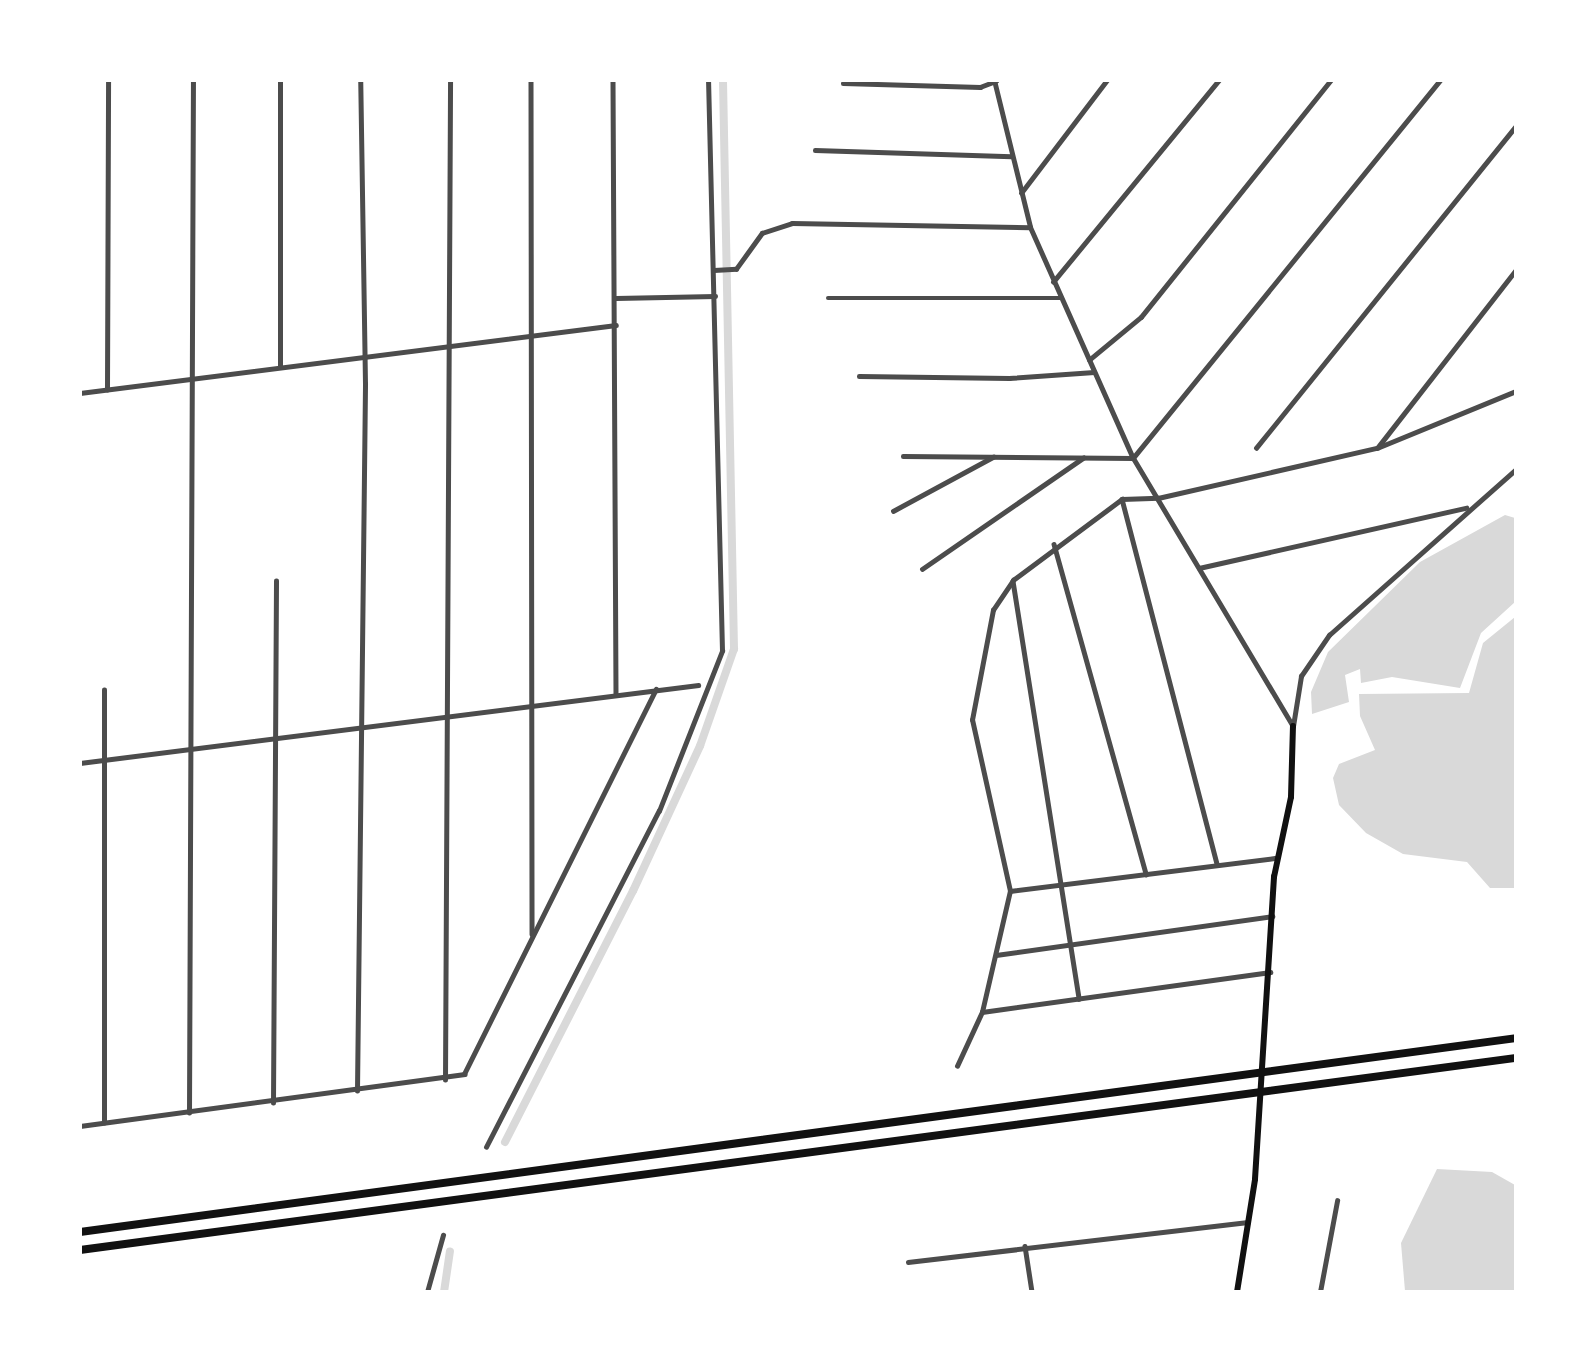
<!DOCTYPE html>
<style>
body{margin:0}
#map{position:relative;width:1596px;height:1372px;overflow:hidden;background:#fff;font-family:Montserrat,sans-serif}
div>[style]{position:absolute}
.water>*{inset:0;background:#d9d9d9}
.canal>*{height:8px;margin:-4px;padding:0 4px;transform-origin:4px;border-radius:4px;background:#d9d9d9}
.minor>*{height:4.5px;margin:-2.25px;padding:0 2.25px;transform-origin:2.25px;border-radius:2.25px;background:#4c4c4c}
.tertiary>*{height:5px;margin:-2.5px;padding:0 2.5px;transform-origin:2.5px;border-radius:2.5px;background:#4c4c4c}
.secondary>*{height:6px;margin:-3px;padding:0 3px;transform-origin:3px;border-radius:3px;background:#111}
.motorway>*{height:8px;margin:-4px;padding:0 4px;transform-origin:4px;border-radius:4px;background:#111}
span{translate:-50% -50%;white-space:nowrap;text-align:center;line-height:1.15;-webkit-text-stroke:6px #fff;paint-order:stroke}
.frame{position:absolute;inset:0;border:82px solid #fff;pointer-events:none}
</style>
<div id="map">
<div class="water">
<div style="clip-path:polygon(1505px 515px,1515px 518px,1515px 602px,1481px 633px,1460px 688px,1392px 677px,1361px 683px,1360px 669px,1345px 675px,1349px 702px,1312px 714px,1311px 692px,1328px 652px,1420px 562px)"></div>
<div style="clip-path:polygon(1515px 617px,1515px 888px,1490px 888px,1467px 862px,1403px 854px,1366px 833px,1339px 805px,1333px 778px,1339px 764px,1375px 750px,1360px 716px,1359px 694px,1469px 693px,1483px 643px)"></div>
<div style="clip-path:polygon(1437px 1169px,1492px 1172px,1515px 1185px,1515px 1291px,1405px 1291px,1401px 1243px)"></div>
</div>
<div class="canal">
<div style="left:505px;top:1142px;width:282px;rotate:-63deg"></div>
<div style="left:633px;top:891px;width:160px;rotate:-65.2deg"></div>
<div style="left:700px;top:746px;width:103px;rotate:-70.7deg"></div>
<div style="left:734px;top:649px;width:569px;rotate:-91.11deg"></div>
<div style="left:444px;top:1292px;width:41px;rotate:-81.7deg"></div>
</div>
<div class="minor">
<div style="left:531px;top:80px;width:854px;rotate:89.93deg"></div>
<div style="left:613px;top:80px;width:613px;rotate:89.72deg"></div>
<div style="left:843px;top:83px;width:137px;rotate:1.7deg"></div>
<div style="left:980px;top:87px;width:17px;rotate:-21deg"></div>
<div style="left:815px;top:150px;width:196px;rotate:1.8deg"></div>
<div style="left:1021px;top:193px;width:142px;rotate:-52.7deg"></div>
<div style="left:714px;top:270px;width:22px;rotate:-3deg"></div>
<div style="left:736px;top:269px;width:44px;rotate:-54.2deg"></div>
<div style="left:762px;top:233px;width:32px;rotate:-18deg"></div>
<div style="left:792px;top:223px;width:238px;rotate:1deg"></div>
<div style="left:1053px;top:282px;width:261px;rotate:-50.6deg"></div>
<div style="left:616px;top:298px;width:99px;rotate:-1.2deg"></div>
<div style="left:828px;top:298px;width:233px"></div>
<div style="left:1089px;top:360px;width:67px;rotate:-39.6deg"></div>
<div style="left:1141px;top:317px;width:304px;rotate:-51.3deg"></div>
<div style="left:280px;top:367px;width:287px;rotate:-90deg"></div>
<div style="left:859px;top:376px;width:150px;rotate:0.8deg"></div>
<div style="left:1009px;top:378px;width:85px;rotate:-4deg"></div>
<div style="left:107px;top:390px;width:310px;rotate:-89.8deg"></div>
<div style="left:80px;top:393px;width:540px;rotate:-7.23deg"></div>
<div style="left:1378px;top:447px;width:224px;rotate:-52.1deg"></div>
<div style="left:1256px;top:448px;width:414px;rotate:-51.1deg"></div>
<div style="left:903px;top:456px;width:230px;rotate:0.5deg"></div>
<div style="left:1133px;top:458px;width:487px;rotate:-50.9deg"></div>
<div style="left:1122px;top:499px;width:378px;rotate:75.4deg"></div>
<div style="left:893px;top:511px;width:114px;rotate:-28.4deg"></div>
<div style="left:1054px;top:544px;width:343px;rotate:74.4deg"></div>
<div style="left:1199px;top:568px;width:274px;rotate:-12.7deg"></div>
<div style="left:922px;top:569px;width:196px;rotate:-34.6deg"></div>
<div style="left:1013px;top:581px;width:423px;rotate:81deg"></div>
<div style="left:80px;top:763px;width:623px;rotate:-7.19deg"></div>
<div style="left:1010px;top:891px;width:268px;rotate:-7.1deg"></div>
<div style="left:996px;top:955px;width:279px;rotate:-8deg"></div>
<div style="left:982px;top:1012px;width:291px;rotate:-7.9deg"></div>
<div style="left:957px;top:1066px;width:60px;rotate:-65.2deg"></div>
<div style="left:982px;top:1012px;width:124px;rotate:-77deg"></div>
<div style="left:1010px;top:891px;width:175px;rotate:-102.5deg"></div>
<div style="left:972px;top:720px;width:112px;rotate:-79.2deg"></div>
<div style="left:993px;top:610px;width:36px;rotate:-56deg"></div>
<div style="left:1013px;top:580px;width:136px;rotate:-36.6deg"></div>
<div style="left:1122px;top:499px;width:36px;rotate:-2deg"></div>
<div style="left:1158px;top:498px;width:225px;rotate:-12.9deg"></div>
<div style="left:1377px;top:448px;width:150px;rotate:-22.3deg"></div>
<div style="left:445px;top:1080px;width:1000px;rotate:-89.71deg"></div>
<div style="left:357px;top:1091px;width:707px;rotate:-89.35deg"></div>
<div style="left:365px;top:384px;width:304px;rotate:-90.9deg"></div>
<div style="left:273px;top:1103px;width:522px;rotate:-89.67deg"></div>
<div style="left:189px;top:1113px;width:1033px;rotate:-89.78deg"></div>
<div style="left:104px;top:1123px;width:433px;rotate:-90deg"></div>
<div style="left:80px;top:1126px;width:388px;rotate:-7.7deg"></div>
<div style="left:464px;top:1074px;width:430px;rotate:-63.5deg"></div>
<div style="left:486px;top:1147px;width:378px;rotate:-62.8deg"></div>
<div style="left:659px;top:811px;width:172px;rotate:-68.5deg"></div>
<div style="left:722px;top:651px;width:571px;rotate:-91.4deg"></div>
<div style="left:1025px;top:1246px;width:47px;rotate:81.3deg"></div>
<div style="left:908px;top:1262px;width:342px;rotate:-6.7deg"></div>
<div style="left:427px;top:1292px;width:59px;rotate:-74.3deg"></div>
<div style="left:1320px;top:1292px;width:93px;rotate:-79.4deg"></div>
</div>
<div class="tertiary">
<div style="left:994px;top:80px;width:151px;rotate:76.2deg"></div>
<div style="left:1030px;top:227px;width:253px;rotate:66deg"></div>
<div style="left:1133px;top:458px;width:312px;rotate:59.2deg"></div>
<div style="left:1293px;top:726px;width:51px;rotate:-80.9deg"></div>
<div style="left:1301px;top:676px;width:50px;rotate:-55.7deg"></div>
<div style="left:1329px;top:635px;width:250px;rotate:-41.6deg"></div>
</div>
<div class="secondary">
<div style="left:1237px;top:1292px;width:114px;rotate:-80.9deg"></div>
<div style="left:1255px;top:1179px;width:303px;rotate:-86.4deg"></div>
<div style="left:1274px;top:877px;width:82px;rotate:-78deg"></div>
<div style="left:1291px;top:797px;width:71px;rotate:-88.4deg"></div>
</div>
<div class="motorway">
<div style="left:80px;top:1232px;width:1449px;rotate:-7.69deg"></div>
<div style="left:80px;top:1250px;width:1449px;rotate:-7.62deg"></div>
</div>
<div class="frame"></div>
</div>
